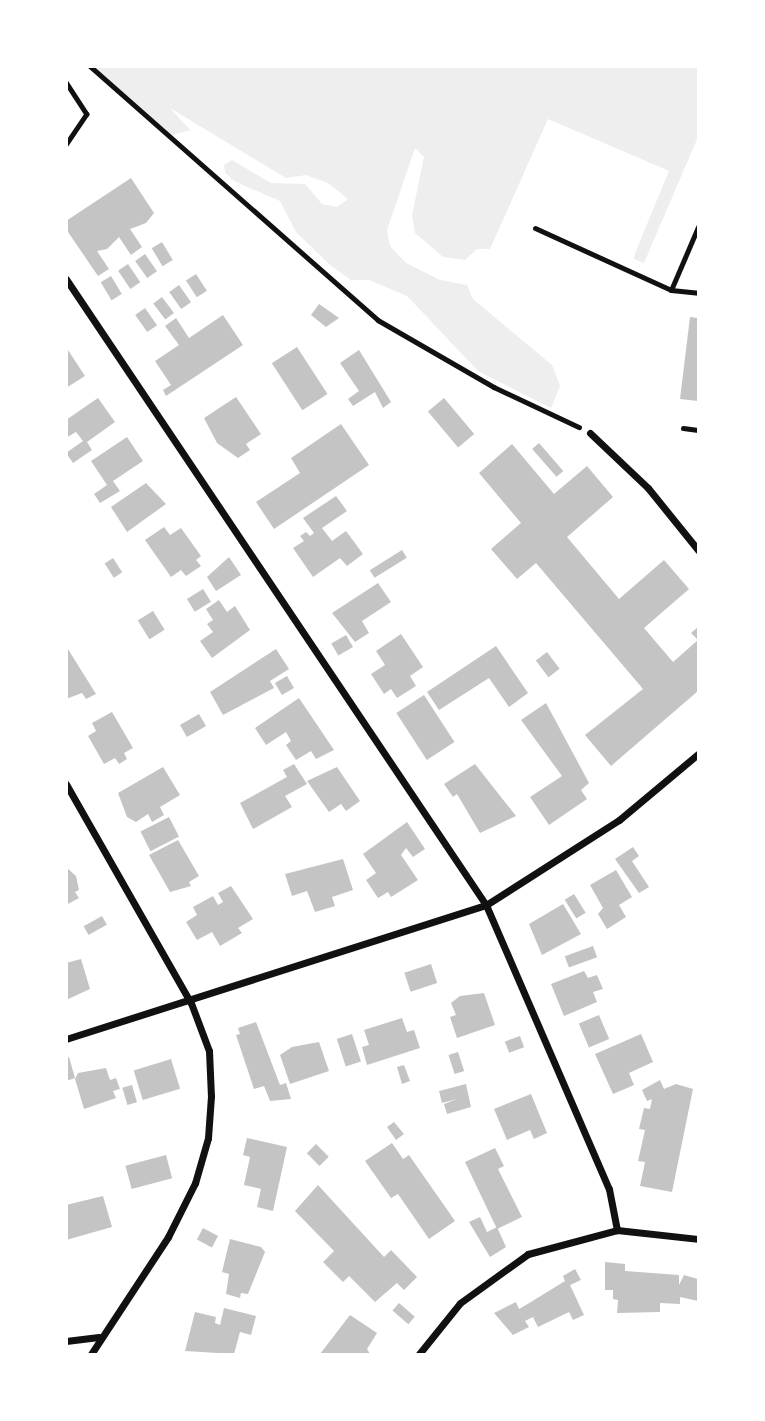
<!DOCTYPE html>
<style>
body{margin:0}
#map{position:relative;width:765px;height:1421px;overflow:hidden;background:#fff;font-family:"Sofia Sans Condensed",sans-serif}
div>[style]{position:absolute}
.green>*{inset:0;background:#eee}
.building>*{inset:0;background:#c4c4c4;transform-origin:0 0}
.path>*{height:4.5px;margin:-2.25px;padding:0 2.25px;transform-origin:2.25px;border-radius:2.25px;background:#111}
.service>*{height:5px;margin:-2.5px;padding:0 2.5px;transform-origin:2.5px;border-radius:2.5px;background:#111}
.minor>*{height:7px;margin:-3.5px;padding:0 3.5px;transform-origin:3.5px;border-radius:3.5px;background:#111}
span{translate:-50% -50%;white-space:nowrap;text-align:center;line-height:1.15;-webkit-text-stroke:5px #fff;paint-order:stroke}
.frame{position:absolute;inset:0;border:68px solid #fff;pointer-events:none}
</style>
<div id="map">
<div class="green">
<div style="clip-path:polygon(94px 67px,698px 67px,698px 137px,644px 263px,634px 259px,635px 253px,669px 171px,548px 119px,490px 249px,477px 249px,465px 260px,443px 257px,415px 233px,412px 215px,424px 157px,415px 148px,387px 230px,390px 246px,406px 263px,440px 280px,467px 285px,473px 299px,552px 365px,560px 386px,551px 408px,478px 371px,407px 296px,369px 280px,351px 280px,330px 265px,296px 232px,280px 201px,236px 182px,225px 173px,224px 165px,232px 160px,271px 183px,305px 184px,322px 204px,337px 207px,348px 199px,328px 183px,306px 175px,286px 178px,170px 108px,190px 130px,172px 135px)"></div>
</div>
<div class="building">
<div style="clip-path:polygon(131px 178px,154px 213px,146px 223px,130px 229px,142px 247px,131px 255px,119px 237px,107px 249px,97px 251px,109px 269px,98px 276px,66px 229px,66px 221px)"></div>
<div style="left:162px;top:242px;width:21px;height:12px;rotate:59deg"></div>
<div style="left:145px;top:254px;width:21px;height:12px;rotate:55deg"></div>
<div style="left:128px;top:264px;width:22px;height:12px;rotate:56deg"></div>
<div style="left:196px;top:274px;width:20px;height:12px;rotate:57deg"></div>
<div style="left:111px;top:276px;width:21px;height:12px;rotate:59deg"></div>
<div style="left:179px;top:285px;width:21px;height:12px;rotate:55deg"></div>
<div style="left:162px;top:297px;width:20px;height:11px;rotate:53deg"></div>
<div style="clip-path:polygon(319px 304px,339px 318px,326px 327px,311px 315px)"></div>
<div style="left:145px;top:308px;width:21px;height:12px;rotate:55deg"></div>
<div style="clip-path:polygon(223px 315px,243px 345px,166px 396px,163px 390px,171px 385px,155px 361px,179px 345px,165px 326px,176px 318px,189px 338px)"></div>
<div style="clip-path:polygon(690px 317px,698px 318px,698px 401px,680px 399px)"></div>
<div style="clip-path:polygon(66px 347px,85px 376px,66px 388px)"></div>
<div style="left:297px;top:347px;width:56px;height:30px;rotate:57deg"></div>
<div style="clip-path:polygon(359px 350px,391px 402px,383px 408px,375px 392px,353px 406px,348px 399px,359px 391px,340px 363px)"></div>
<div style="clip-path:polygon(236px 397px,261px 434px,246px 444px,250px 450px,238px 458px,217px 443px,204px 418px)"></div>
<div style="clip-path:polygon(98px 398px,115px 422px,87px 442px,92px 450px,73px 463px,66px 453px,83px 441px,76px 432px,66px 438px,66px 420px)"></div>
<div style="left:444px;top:398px;width:47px;height:21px;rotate:50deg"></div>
<div style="clip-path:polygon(341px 424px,369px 465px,274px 529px,256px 502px,300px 473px,291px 458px)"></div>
<div style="clip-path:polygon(127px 437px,143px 461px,113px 481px,120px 491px,100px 503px,94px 494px,107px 485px,91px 461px)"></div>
<div style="left:539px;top:443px;width:37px;height:9px;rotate:49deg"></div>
<div style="clip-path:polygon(512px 444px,554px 494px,587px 466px,613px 497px,567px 537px,619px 599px,664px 560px,689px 589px,644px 628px,673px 662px,698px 640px,691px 633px,698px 627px,698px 691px,611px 766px,585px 735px,643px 689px,536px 563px,517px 579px,491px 549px,521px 523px,479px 473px)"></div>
<div style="clip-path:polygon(146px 483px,166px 504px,127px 532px,111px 507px)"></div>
<div style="clip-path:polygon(336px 496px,347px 511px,322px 528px,332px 541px,346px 531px,363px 554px,347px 566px,340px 558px,313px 577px,293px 548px,304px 541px,300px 536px,306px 532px,310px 536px,314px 533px,303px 518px)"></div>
<div style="clip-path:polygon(164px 527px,170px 535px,181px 528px,201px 556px,196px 560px,201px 566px,186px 576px,181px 570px,171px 577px,145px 540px)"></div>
<div style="left:402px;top:550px;width:9px;height:38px;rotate:58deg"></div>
<div style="clip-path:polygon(229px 557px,241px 575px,216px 591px,207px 577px)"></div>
<div style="left:113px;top:558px;width:17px;height:10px;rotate:57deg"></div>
<div style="clip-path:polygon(378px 583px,391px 602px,362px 621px,369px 633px,355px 642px,332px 613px)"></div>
<div style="left:203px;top:589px;width:15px;height:19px;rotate:58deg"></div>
<div style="clip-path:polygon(219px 600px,227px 612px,235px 606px,250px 630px,212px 658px,200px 641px,213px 632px,207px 624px,213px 620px,206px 609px)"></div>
<div style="left:153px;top:611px;width:22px;height:18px;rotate:58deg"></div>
<div style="clip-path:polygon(401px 634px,423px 667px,410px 676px,416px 686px,397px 698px,391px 689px,384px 694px,371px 674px,385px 665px,376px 651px)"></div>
<div style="left:346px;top:635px;width:14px;height:17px;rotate:60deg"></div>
<div style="clip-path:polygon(66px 646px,96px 694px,86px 699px,82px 693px,66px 699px)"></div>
<div style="clip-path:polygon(496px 646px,528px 693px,509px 707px,489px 678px,439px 710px,427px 692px)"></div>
<div style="clip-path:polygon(276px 649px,289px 669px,270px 681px,274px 688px,223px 715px,210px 692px)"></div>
<div style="left:547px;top:652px;width:21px;height:14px;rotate:53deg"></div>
<div style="left:287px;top:676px;width:14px;height:14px;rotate:60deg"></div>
<div style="left:424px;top:695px;width:56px;height:33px;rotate:57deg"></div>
<div style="clip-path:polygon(299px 698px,334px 750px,316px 759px,311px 751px,296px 760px,286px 745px,291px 741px,286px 732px,266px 745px,255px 728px)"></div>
<div style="clip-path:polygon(546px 703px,589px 783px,581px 790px,587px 799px,549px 825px,530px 797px,562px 776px,521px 720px)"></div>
<div style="clip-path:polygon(112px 712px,133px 748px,124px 753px,127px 759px,119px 764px,115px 758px,104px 764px,88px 736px,96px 731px,92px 723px)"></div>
<div style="left:199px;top:714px;width:14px;height:22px;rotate:60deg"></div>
<div style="clip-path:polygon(294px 764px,307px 784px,285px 796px,292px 807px,253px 829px,240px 803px,287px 777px,283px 770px)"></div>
<div style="clip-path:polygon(475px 764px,516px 816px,480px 833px,457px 794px,453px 797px,444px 784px)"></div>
<div style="clip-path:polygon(163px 767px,180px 795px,160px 807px,164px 815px,152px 822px,148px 814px,136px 822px,127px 817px,118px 793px)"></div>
<div style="clip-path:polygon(337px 767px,360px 801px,346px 811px,341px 804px,329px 812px,307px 781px)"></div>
<div style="left:169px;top:817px;width:22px;height:32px;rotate:63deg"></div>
<div style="clip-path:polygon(407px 822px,425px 849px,413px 857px,406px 848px,401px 855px,418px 880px,391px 897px,388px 892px,378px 898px,366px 880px,376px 873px,363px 854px)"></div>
<div style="clip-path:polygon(178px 840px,199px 876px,189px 882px,191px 886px,170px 892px,149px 855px)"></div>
<div style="clip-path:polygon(633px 847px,639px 856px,632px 861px,649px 887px,639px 893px,615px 859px)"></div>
<div style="clip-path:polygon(343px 859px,353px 890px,332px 897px,335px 906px,315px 912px,307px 891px,292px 896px,285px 874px)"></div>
<div style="clip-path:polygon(66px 867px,76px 876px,79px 890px,75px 892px,79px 898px,66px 905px)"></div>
<div style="clip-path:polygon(616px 870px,632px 897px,619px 905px,626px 917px,607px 929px,598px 914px,603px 908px,590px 885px)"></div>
<div style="clip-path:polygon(231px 886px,253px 919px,238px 928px,242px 933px,220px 946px,212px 932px,197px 940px,186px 922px,197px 915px,193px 907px,213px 896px,218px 905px,223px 902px,218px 893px)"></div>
<div style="left:574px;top:894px;width:22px;height:11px;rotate:58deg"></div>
<div style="clip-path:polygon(563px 904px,581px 934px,542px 955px,529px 924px)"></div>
<div style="left:102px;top:916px;width:10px;height:21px;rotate:61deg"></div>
<div style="left:593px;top:946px;width:12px;height:30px;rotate:70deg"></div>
<div style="clip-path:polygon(81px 959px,90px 989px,66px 1000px,66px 963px)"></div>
<div style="left:431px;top:964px;width:20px;height:28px;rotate:72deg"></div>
<div style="clip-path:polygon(584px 971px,588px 978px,597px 975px,603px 989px,593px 992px,597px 1002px,564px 1016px,551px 984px)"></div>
<div style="clip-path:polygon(484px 993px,495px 1025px,457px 1038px,450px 1017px,456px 1015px,451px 1003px,460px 996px)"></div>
<div style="left:599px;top:1015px;width:26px;height:22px;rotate:67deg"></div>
<div style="clip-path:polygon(402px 1018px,407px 1032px,414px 1030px,420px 1048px,367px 1065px,362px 1047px,369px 1045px,364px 1030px)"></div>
<div style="clip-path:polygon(256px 1022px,280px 1085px,286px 1083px,291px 1099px,270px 1101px,264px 1086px,254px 1089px,236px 1035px,240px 1034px,238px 1028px)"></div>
<div style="left:352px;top:1034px;width:29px;height:16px;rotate:72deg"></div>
<div style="clip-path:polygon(641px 1034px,653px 1062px,629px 1073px,634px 1085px,613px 1094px,595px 1054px)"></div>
<div style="left:520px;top:1036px;width:12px;height:16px;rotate:70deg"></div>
<div style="clip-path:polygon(319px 1042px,329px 1071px,290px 1084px,280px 1055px,292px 1047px)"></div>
<div style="left:458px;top:1052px;width:20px;height:10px;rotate:72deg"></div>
<div style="clip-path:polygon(69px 1057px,75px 1078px,66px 1081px,66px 1058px)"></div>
<div style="left:171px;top:1059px;width:31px;height:39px;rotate:73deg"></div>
<div style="clip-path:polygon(404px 1065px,410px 1081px,402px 1084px,397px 1067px)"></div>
<div style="clip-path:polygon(106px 1068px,110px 1080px,116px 1078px,120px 1089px,113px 1091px,116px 1098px,84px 1109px,75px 1079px,78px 1073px)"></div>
<div style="clip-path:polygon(660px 1080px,664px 1089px,676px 1084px,693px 1089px,672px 1192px,640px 1186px,645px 1162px,638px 1161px,645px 1130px,639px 1129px,644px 1108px,650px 1109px,652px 1099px,647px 1101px,642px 1090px)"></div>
<div style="clip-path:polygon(466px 1084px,471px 1107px,447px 1114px,444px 1104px,457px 1099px,442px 1103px,439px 1091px)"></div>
<div style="left:132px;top:1085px;width:18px;height:10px;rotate:74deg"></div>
<div style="clip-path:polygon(531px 1094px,547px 1133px,534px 1139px,530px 1130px,507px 1140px,494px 1109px)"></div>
<div style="clip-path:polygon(394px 1122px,404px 1134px,396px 1140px,387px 1127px)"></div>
<div style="clip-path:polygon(247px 1138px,287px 1147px,273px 1211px,257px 1207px,261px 1189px,244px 1185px,250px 1157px,243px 1155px)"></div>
<div style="clip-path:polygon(392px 1143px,403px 1159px,409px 1155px,455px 1221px,429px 1239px,398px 1194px,391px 1198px,365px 1161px)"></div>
<div style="left:316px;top:1144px;width:18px;height:13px;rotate:45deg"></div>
<div style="clip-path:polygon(495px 1148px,504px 1166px,498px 1169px,522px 1217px,497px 1229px,465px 1162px)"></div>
<div style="left:166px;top:1155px;width:24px;height:42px;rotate:75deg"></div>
<div style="clip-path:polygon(318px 1185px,384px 1257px,391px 1250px,417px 1277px,404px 1290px,397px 1283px,375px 1302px,349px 1276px,343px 1282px,323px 1262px,334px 1251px,295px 1211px)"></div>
<div style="clip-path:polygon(103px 1196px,112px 1227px,66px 1240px,66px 1205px)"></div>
<div style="clip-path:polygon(480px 1217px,487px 1232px,497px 1227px,506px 1247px,490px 1257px,469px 1222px)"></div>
<div style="left:203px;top:1228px;width:17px;height:13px;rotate:28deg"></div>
<div style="clip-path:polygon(230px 1239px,261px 1247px,265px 1252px,248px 1294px,241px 1293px,240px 1298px,226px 1294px,229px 1274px,222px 1272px)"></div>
<div style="clip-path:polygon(605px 1262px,625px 1264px,625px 1271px,679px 1275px,679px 1285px,684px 1275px,698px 1279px,698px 1301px,680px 1297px,680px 1304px,660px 1303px,660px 1312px,617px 1313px,618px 1300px,613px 1299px,613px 1290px,605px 1290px)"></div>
<div style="clip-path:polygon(575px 1269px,581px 1280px,570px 1285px,584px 1315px,573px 1320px,569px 1312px,538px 1327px,533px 1317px,525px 1321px,529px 1327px,513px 1335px,494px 1313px,516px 1302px,519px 1309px,526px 1305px,565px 1281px,563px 1276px)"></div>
<div style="left:399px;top:1303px;width:21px;height:10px;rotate:41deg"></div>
<div style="clip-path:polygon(224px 1308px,256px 1316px,251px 1335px,240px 1332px,234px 1354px,185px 1351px,195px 1312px,216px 1317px,215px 1323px,220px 1325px)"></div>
<div style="clip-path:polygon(350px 1315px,377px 1333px,367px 1349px,370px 1354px,320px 1354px)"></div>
</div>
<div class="path">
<div style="left:90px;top:66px;width:384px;rotate:41.4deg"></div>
<div style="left:378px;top:320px;width:134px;rotate:30deg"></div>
<div style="left:494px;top:387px;width:94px;rotate:25.2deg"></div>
<div style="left:66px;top:82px;width:38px;rotate:57deg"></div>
<div style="left:87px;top:114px;width:37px;rotate:124deg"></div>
</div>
<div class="service">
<div style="left:535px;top:228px;width:149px;rotate:24.5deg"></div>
<div style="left:671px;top:290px;width:27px;rotate:6deg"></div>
<div style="left:671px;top:290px;width:69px;rotate:-66.8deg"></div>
<div style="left:683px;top:428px;width:15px;rotate:8deg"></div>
</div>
<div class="minor">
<div style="left:66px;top:279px;width:754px;rotate:56.14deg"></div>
<div style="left:486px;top:905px;width:309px;rotate:66.6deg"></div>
<div style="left:609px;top:1189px;width:42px;rotate:79deg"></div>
<div style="left:590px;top:433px;width:80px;rotate:43.5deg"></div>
<div style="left:648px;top:488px;width:80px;rotate:51.1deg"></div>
<div style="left:66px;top:784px;width:252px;rotate:60.3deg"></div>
<div style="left:191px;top:1003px;width:51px;rotate:69.4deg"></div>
<div style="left:209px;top:1051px;width:45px;rotate:87.5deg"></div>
<div style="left:211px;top:1096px;width:42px;rotate:94.1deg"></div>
<div style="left:208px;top:1138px;width:47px;rotate:106.1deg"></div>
<div style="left:195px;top:1183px;width:60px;rotate:116.6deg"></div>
<div style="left:168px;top:1237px;width:140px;rotate:123.3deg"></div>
<div style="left:66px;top:1039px;width:441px;rotate:-17.7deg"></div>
<div style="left:486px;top:905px;width:158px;rotate:-32.6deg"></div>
<div style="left:619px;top:820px;width:103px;rotate:-39.9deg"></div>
<div style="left:66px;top:1341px;width:33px;rotate:-7deg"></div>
<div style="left:419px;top:1354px;width:65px;rotate:-51.2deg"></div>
<div style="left:460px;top:1303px;width:84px;rotate:-35.8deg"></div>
<div style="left:528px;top:1254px;width:92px;rotate:-15.1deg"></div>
<div style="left:617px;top:1230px;width:81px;rotate:6.3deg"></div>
</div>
<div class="frame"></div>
</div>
